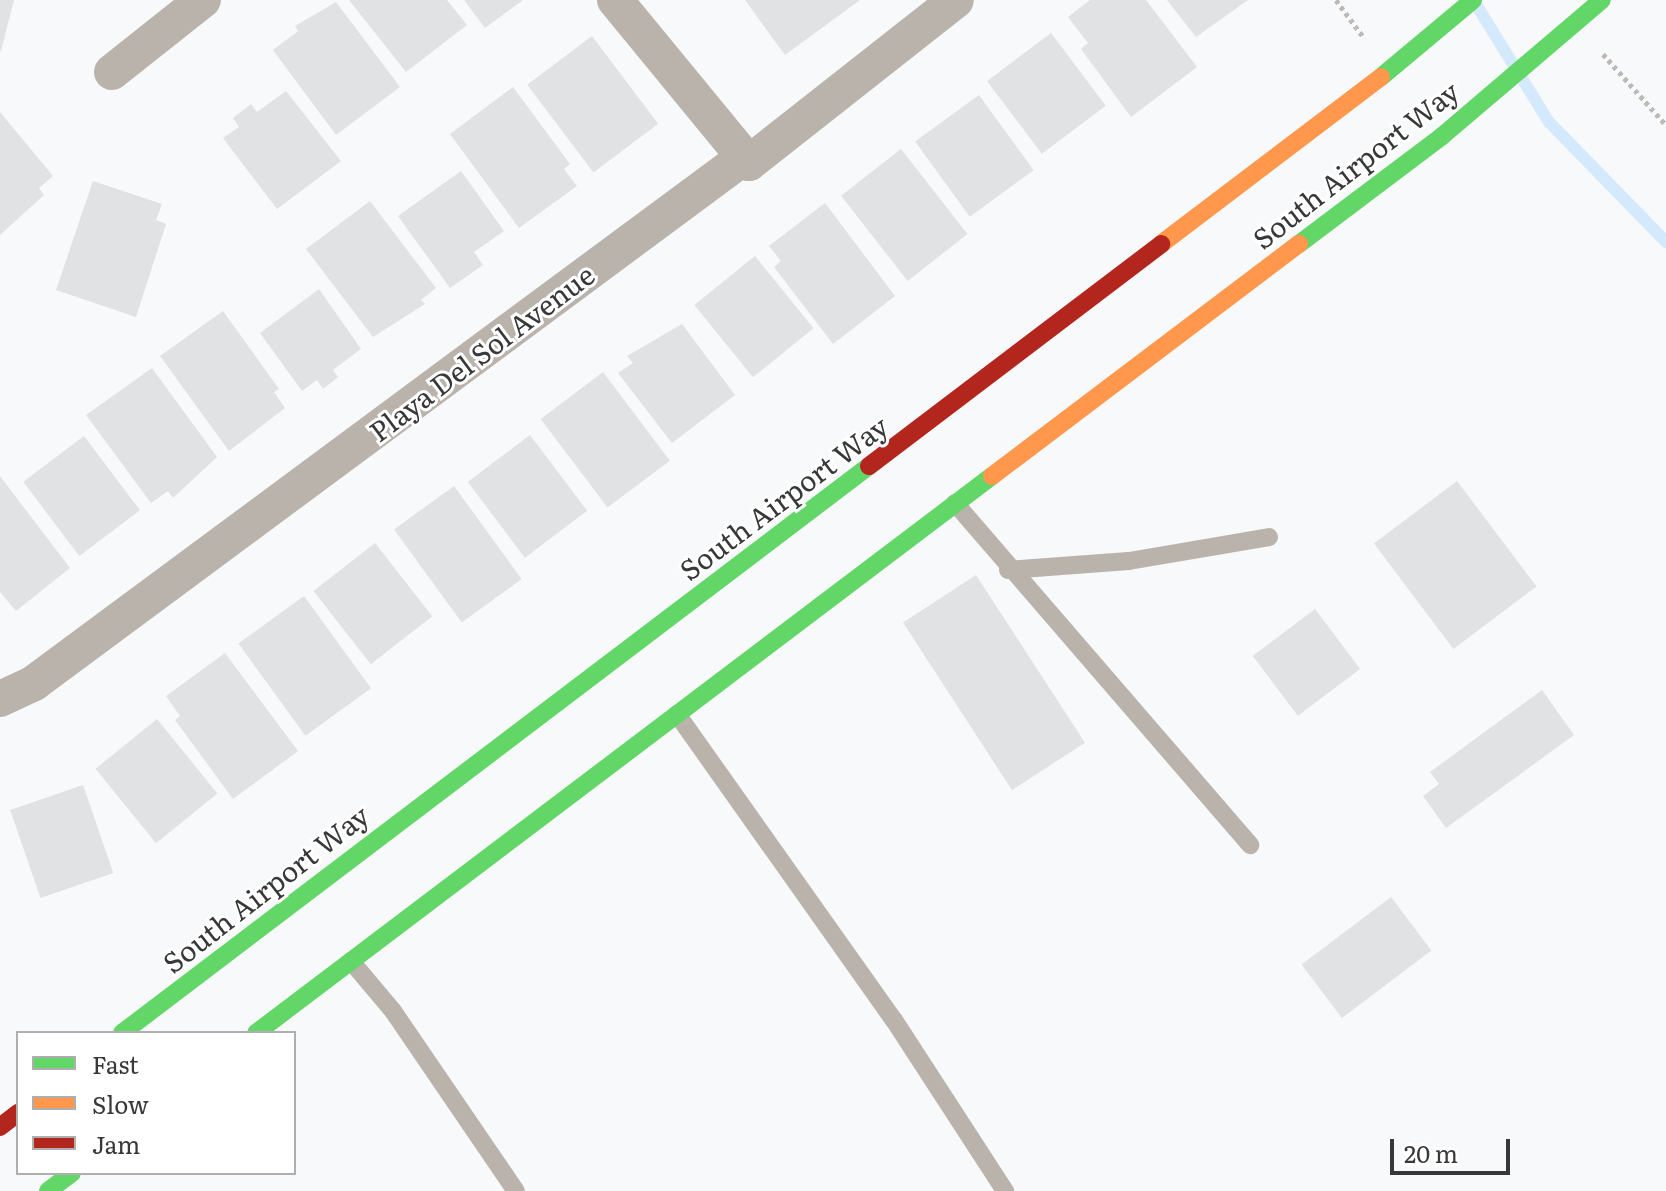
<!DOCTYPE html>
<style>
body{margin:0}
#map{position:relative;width:1666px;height:1191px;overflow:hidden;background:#f7f9fa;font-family:Literata,serif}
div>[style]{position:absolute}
.stream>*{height:12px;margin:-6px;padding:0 6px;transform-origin:6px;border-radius:6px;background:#d5e9fd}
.building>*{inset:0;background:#e0e2e3;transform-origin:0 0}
.path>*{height:5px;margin-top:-2.5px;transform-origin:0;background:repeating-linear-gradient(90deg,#bdbab6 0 4px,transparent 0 8px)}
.lane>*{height:18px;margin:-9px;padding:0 9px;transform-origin:9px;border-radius:9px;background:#bab3ab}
.street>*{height:36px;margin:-18px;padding:0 18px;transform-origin:18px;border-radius:18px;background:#bab3ab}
.fast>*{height:18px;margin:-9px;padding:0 9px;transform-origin:9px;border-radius:9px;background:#63d668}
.slow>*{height:18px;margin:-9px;padding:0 9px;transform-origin:9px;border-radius:9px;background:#ff974d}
.jam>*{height:18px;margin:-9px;padding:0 9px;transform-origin:9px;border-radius:9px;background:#b3261e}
span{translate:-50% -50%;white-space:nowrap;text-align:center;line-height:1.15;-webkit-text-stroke:6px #fff;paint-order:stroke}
.street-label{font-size:28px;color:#373839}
.legend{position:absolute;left:16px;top:1031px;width:280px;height:144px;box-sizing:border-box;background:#fff;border:2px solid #afafb0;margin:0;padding:10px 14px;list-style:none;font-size:24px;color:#373839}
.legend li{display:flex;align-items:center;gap:16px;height:40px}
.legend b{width:40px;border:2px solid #afafb0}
.scale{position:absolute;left:1390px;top:1139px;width:120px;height:36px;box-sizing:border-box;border:4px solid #373839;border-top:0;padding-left:10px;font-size:24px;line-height:28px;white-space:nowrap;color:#373839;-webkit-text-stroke:6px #fff;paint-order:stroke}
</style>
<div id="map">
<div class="stream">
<div style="left:1477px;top:6px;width:137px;rotate:58.2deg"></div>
<div style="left:1549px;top:122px;width:168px;rotate:45.7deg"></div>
</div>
<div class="building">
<div style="clip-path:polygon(0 0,14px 0,1px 51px,0 51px)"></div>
<div style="clip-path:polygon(349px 0,447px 0,467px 25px,406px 72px)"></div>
<div style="clip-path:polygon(464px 0,523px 0,485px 28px)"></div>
<div style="clip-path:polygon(745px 0,860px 0,785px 55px)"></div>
<div style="clip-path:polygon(1090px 0,1146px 0,1197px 67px,1131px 117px,1081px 49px,1088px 43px,1068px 17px)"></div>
<div style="clip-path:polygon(1167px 0,1248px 0,1196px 37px)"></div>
<div style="clip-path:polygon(336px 2px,400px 87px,336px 135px,273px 50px,298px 31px,295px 26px)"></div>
<div style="left:1051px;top:33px;width:91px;height:80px;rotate:53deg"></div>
<div style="left:592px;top:36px;width:110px;height:81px;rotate:53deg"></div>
<div style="clip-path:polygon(513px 87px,570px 164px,564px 169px,577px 186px,519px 228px,450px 134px)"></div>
<div style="clip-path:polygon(286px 91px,341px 161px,277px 209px,223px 138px,239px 127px,233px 118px,251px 104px,257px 112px)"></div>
<div style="left:979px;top:95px;width:93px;height:79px;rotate:54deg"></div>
<div style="clip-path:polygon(0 112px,53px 176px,39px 188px,44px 195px,0 235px)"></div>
<div style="left:901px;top:149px;width:108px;height:76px;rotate:52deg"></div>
<div style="clip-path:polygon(461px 171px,504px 231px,474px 252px,483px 265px,450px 288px,398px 216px)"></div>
<div style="clip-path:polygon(93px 181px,162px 204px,156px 220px,166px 224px,136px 317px,56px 290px)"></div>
<div style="clip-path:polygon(370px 201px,436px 288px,421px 300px,425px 304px,373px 337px,306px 249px)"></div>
<div style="clip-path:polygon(825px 203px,895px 296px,833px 344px,774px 267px,781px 261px,769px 246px)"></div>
<div style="left:755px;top:256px;width:93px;height:78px;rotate:51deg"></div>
<div style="clip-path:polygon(319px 289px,361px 349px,333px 370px,338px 377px,323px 389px,317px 380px,302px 391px,260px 333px)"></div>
<div style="clip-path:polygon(223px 311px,279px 389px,274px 392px,285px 408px,229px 451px,160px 356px)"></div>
<div style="clip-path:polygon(682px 324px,735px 395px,672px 443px,618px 373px,633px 363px,627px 356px)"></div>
<div style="clip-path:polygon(152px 368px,217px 457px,173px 498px,168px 491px,151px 503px,86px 415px)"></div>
<div style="left:603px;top:372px;width:111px;height:78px;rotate:53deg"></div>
<div style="left:530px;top:435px;width:95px;height:78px;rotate:53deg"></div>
<div style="left:84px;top:436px;width:93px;height:76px;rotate:53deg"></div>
<div style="clip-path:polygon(0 476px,70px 568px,16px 611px,0 592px)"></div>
<div style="left:1457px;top:481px;width:132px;height:104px;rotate:53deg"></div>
<div style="left:454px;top:486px;width:115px;height:74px;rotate:54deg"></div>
<div style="left:375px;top:543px;width:93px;height:78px;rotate:52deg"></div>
<div style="left:976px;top:575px;width:200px;height:87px;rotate:57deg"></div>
<div style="left:304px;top:596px;width:114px;height:81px;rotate:54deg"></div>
<div style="left:1315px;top:609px;width:75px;height:78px;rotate:53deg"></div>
<div style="clip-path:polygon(225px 653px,298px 751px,233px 799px,175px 720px,180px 716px,166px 696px)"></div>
<div style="clip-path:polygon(1542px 690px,1574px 735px,1446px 828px,1423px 796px,1439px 784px,1430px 772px)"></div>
<div style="left:157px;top:719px;width:96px;height:79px;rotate:51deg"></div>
<div style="left:83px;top:785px;width:93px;height:77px;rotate:71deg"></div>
<div style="left:1391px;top:897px;width:67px;height:112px;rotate:53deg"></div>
</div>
<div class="path">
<div style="left:1336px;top:0;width:47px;rotate:53.6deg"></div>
<div style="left:1603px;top:54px;width:95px;rotate:48.4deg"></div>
</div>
<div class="lane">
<div style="left:955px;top:503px;width:452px;rotate:49.2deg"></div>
<div style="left:1008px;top:570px;width:121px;rotate:-4.3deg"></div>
<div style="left:1129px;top:561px;width:142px;rotate:-9.7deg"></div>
<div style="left:677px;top:714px;width:375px;rotate:54.7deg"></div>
<div style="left:894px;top:1020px;width:204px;rotate:57deg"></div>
<div style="left:351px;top:961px;width:65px;rotate:50deg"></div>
<div style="left:393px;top:1011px;width:218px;rotate:55.7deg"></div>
</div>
<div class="street">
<div style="left:615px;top:0;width:211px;rotate:50.6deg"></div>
<div style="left:112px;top:72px;width:116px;rotate:-38.4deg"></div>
<div style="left:0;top:699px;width:38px;rotate:-25deg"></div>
<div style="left:34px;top:683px;width:877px;rotate:-36.52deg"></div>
<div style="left:739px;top:161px;width:10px;rotate:11deg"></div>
<div style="left:749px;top:163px;width:263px;rotate:-38.2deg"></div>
</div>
<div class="fast">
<div style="left:1381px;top:77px;width:120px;rotate:-39.9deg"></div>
<div style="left:1299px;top:244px;width:178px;rotate:-37deg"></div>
<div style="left:1441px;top:137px;width:211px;rotate:-40.4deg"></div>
<div style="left:122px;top:1033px;width:938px;rotate:-37.2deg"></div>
<div style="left:256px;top:1033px;width:923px;rotate:-37.12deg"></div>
<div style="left:48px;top:1191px;width:30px;rotate:-37deg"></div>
</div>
<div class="slow">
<div style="left:1161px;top:244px;width:276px;rotate:-37.2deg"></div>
<div style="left:992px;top:476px;width:385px;rotate:-37.1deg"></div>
</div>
<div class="jam">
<div style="left:869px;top:466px;width:367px;rotate:-37.2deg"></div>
<div style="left:0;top:1127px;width:23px;rotate:-38deg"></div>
</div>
<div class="street-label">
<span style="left:1355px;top:164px;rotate:-38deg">South Airport Way</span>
<span style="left:481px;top:352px;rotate:-37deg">Playa Del Sol Avenue</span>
<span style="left:783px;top:497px;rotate:-37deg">South Airport Way</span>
<span style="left:265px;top:888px;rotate:-38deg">South Airport Way</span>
</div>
<ul class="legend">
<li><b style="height:10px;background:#63d668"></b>Fast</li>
<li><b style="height:10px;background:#ff974d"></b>Slow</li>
<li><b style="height:10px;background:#b3261e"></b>Jam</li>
</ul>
<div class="scale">20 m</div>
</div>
